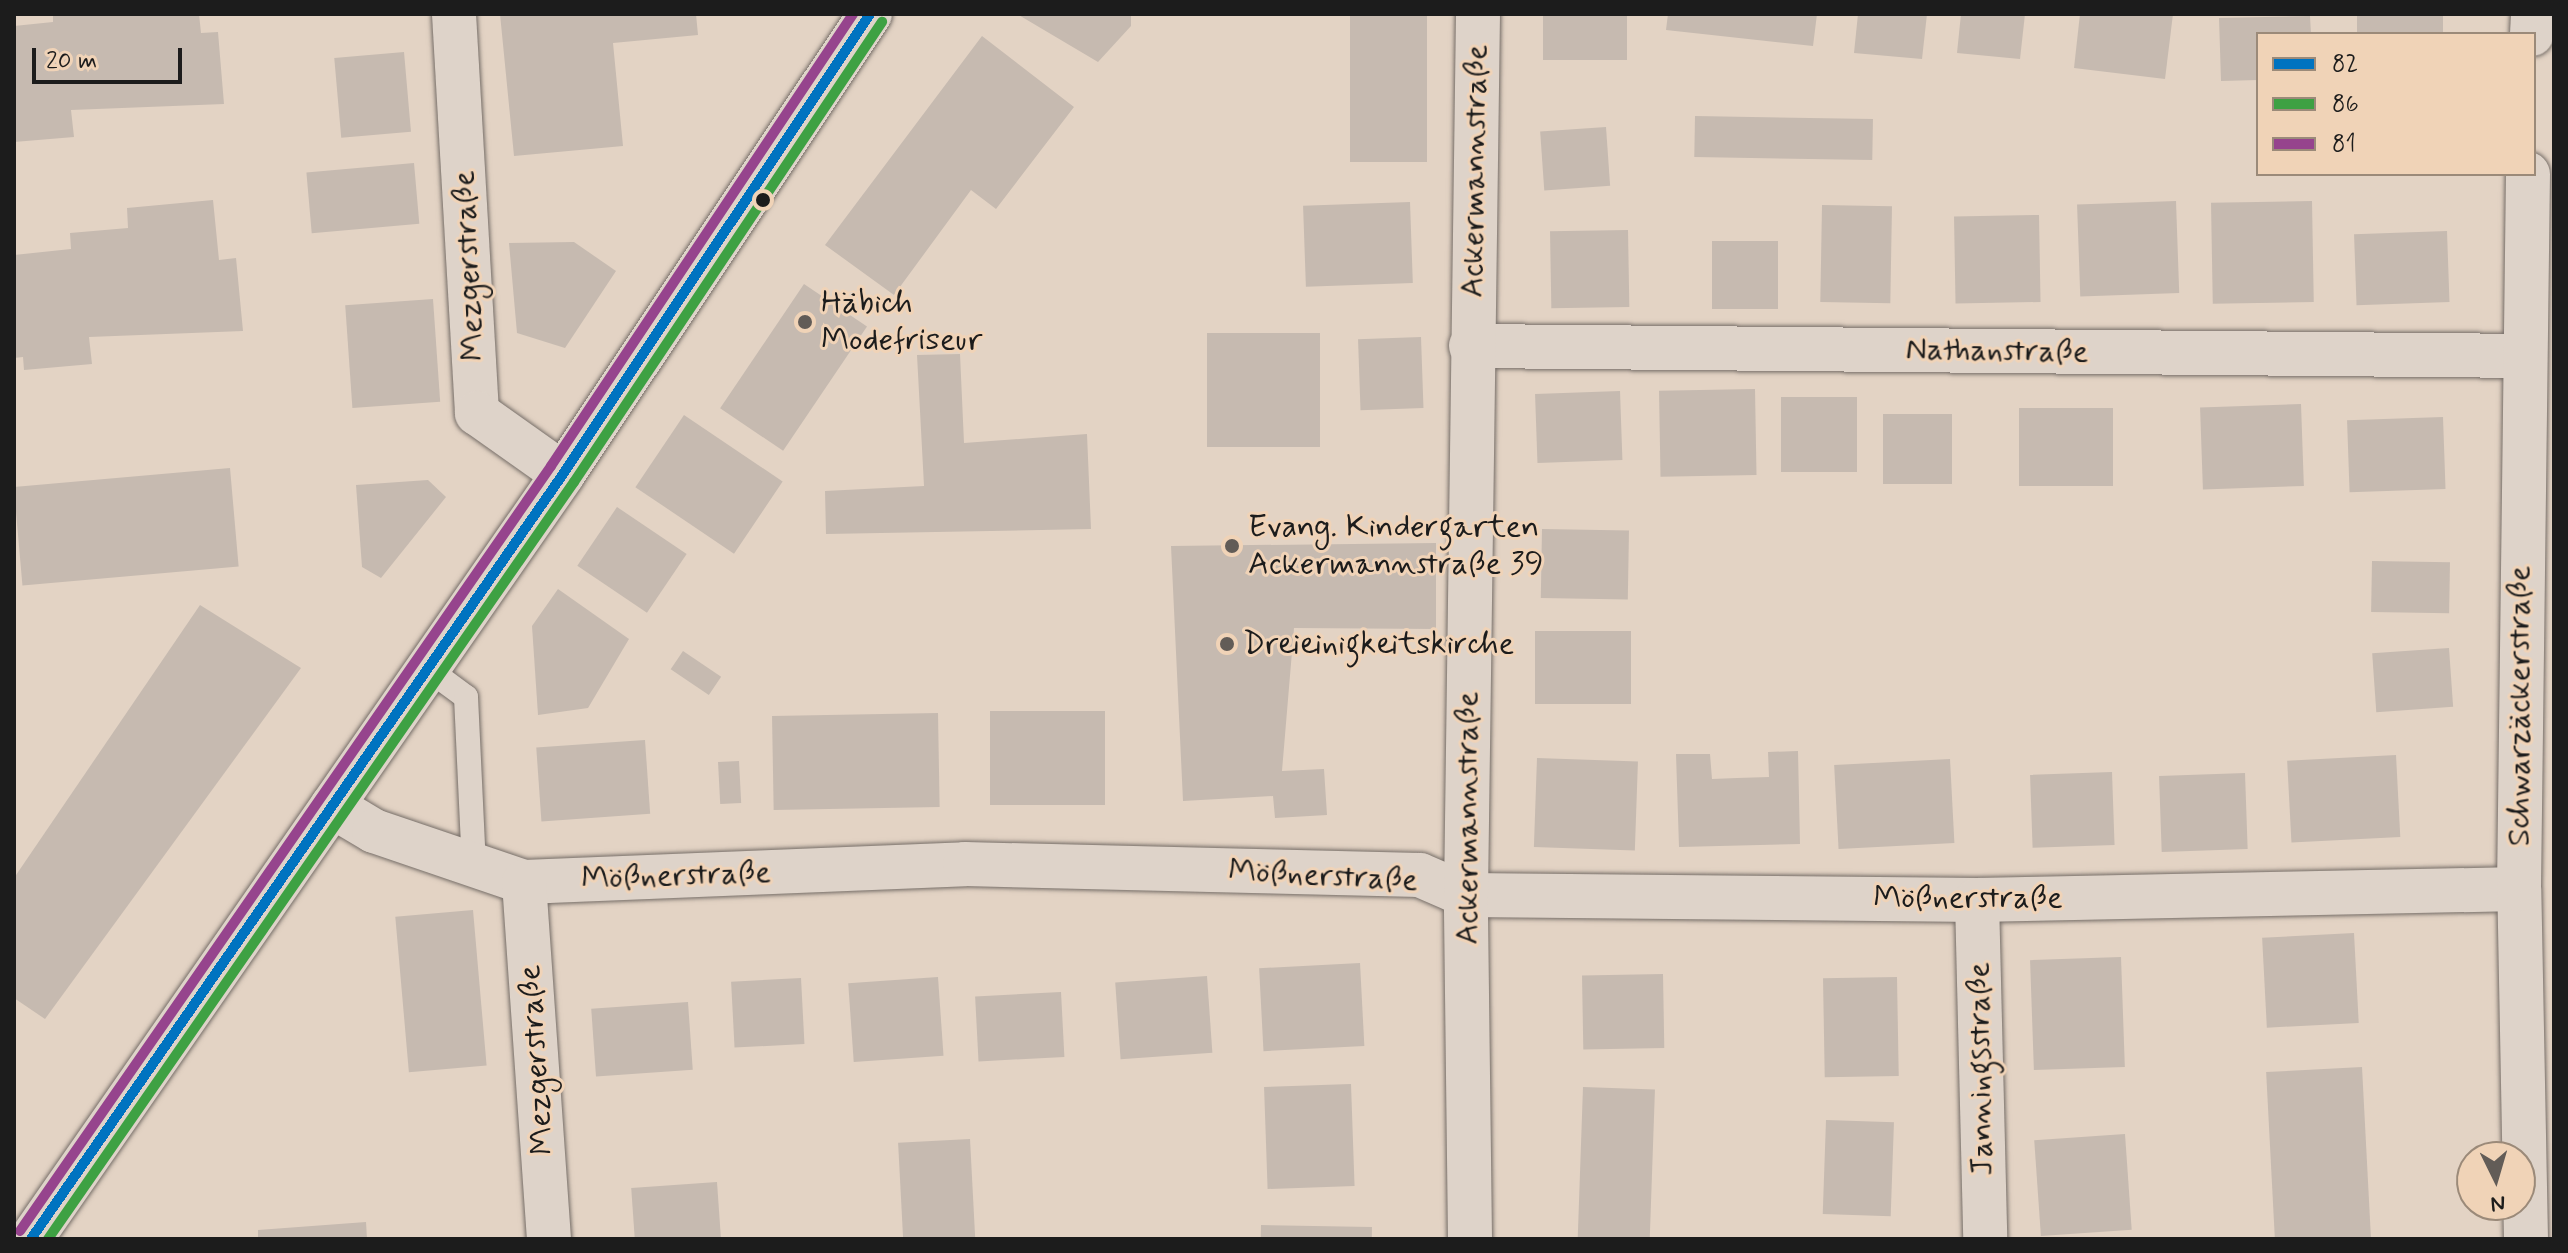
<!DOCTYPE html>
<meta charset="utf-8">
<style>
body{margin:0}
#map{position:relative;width:2568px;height:1253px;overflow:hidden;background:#e3d3c4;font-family:Mynerve,sans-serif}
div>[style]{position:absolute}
.building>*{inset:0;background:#c6bab0;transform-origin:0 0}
.roads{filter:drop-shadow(0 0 2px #766e68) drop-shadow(0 0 2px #766e68)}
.service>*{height:24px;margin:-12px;padding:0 12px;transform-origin:12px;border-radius:12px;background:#ded3c9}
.minor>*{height:44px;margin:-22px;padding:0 22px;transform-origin:22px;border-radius:22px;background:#ded3c9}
.secondary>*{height:44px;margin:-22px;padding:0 22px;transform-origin:22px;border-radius:22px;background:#ded3c9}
.bus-1>*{height:10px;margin:-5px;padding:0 5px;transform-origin:5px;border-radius:5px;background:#0073c0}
.bus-2>*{height:10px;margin:-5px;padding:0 5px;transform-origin:5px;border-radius:5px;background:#3ea143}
.bus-3>*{height:10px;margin:-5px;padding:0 5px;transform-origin:5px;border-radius:5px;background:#96448d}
.dots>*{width:22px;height:22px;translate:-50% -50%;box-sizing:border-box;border:4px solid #f0d3b7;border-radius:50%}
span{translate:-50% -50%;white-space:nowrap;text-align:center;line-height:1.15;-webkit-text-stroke:6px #f0d3b7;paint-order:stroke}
.street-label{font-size:32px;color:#1c1c1c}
.poi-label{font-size:32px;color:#1c1c1c}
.left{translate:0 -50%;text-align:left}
.frame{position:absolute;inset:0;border:16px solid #1c1c1c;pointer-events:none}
.legend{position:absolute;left:2256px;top:32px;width:280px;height:144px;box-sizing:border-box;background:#f0d3b7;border:2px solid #9b8a79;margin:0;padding:10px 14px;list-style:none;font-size:24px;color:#1c1c1c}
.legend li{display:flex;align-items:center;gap:16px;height:40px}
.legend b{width:40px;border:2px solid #9b8a79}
.north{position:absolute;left:2456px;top:1141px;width:80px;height:80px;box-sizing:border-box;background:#f0d3b7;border:2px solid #9b8a79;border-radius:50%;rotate:175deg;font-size:22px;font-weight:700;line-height:32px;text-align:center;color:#1c1c1c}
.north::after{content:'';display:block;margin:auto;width:28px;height:36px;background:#625c57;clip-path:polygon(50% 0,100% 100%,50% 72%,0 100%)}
.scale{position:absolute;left:32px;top:48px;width:150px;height:36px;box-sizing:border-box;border:4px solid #1c1c1c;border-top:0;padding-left:10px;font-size:24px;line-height:28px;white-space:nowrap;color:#1c1c1c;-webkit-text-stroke:6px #f0d3b7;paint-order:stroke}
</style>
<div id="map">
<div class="building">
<div style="clip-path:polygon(53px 14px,199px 14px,201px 33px,218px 32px,224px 104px,71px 110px,74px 137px,14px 142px,14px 26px,53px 22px)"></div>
<div style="clip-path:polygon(500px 14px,696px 14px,698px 35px,613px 43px,623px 146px,514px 156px)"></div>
<div style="clip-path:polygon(1017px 14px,1131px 14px,1131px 26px,1098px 62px)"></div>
<div style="left:1427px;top:14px;width:148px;height:77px;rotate:90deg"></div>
<div style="left:1543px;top:14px;width:84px;height:46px"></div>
<div style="clip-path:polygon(1668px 14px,1817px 14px,1813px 46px,1666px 30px)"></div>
<div style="clip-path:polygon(1858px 14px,1927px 14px,1922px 59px,1854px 53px)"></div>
<div style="clip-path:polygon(1961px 14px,2025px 14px,2020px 59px,1957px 53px)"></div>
<div style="clip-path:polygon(2080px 14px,2173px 14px,2165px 79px,2074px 68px)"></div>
<div style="left:2357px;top:14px;width:86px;height:20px"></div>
<div style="clip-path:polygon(2310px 16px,2311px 34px,2258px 34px,2258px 80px,2221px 81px,2219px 18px)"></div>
<div style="clip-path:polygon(982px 36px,1074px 107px,996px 209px,971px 190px,894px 295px,825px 245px)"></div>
<div style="left:404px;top:52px;width:80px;height:70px;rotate:85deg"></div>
<div style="left:1695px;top:116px;width:178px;height:41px;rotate:1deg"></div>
<div style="left:1606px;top:127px;width:59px;height:66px;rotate:86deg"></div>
<div style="left:414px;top:163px;width:61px;height:108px;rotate:85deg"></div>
<div style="clip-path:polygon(213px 200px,219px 260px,236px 258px,243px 331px,89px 337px,92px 364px,24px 370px,23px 357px,14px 358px,14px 255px,71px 249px,70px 233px,128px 228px,127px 208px)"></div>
<div style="left:2176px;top:201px;width:92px;height:99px;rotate:88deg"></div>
<div style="left:2312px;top:201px;width:101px;height:101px;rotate:89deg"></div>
<div style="left:1410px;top:202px;width:81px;height:107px;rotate:88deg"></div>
<div style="left:1822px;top:205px;width:70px;height:97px;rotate:1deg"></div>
<div style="left:2039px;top:215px;width:87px;height:85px;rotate:89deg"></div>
<div style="left:1628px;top:230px;width:77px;height:78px;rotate:89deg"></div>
<div style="left:2447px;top:231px;width:71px;height:93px;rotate:88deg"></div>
<div style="left:1712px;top:241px;width:66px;height:68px"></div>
<div style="clip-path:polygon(574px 242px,616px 271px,565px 348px,517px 333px,509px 243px)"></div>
<div style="left:804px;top:284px;width:76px;height:150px;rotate:34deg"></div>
<div style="left:433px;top:299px;width:103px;height:88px;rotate:86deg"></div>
<div style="left:1207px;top:333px;width:113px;height:114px"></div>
<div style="left:1421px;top:337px;width:71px;height:63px;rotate:88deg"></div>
<div style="clip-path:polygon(960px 354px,964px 443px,1087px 434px,1091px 529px,826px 534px,825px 491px,924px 486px,917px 355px)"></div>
<div style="left:1755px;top:389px;width:86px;height:96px;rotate:89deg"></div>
<div style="left:1620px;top:391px;width:69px;height:85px;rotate:88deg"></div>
<div style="left:1857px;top:397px;width:75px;height:76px;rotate:90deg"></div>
<div style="left:2301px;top:404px;width:82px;height:101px;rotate:88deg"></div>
<div style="left:2019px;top:408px;width:94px;height:78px"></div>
<div style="left:1883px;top:414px;width:69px;height:70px"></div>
<div style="left:684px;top:415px;width:119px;height:87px;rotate:34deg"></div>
<div style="left:2443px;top:417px;width:72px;height:96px;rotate:88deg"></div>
<div style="left:230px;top:468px;width:99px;height:217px;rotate:85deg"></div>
<div style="clip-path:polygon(428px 480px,446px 497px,381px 578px,362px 567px,356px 485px)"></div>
<div style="left:617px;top:507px;width:84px;height:71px;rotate:34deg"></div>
<div style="left:1542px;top:529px;width:87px;height:69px;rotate:1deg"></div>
<div style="clip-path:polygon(1436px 543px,1436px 629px,1294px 628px,1282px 771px,1324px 769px,1327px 815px,1275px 818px,1273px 796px,1183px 801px,1171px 546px)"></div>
<div style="left:2372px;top:561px;width:78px;height:51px;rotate:1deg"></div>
<div style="clip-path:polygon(558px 589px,629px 639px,588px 708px,538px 715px,532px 626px)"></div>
<div style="clip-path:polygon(200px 605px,301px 668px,45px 1019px,14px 998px,14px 878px)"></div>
<div style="left:1535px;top:631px;width:96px;height:73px"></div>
<div style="left:2449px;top:648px;width:59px;height:77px;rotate:86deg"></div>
<div style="left:683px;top:651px;width:46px;height:22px;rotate:34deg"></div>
<div style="left:990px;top:711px;width:115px;height:94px"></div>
<div style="left:938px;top:713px;width:94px;height:166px;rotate:89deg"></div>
<div style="left:645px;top:740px;width:74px;height:109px;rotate:86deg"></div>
<div style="clip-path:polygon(1798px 751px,1800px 844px,1679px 847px,1676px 754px,1710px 754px,1712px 779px,1737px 778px,1769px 777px,1768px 752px)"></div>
<div style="left:2396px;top:755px;width:82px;height:109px;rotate:87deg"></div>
<div style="left:1537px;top:758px;width:101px;height:89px;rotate:2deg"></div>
<div style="left:1950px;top:759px;width:84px;height:116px;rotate:87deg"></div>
<div style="left:739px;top:761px;width:42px;height:21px;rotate:87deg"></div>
<div style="left:2112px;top:772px;width:73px;height:82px;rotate:88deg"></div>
<div style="left:2245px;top:773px;width:76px;height:86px;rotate:88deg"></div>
<div style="left:473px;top:910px;width:156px;height:78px;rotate:85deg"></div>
<div style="left:2354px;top:933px;width:90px;height:92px;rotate:87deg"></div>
<div style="left:2121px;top:957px;width:110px;height:91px;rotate:88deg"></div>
<div style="left:1360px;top:963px;width:83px;height:101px;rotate:87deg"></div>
<div style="left:1663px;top:974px;width:74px;height:81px;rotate:89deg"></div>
<div style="left:1207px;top:976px;width:77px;height:92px;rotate:86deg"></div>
<div style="left:938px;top:977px;width:79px;height:90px;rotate:86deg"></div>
<div style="left:1897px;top:977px;width:99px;height:74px;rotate:89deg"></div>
<div style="left:801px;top:978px;width:66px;height:70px;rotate:87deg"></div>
<div style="left:1061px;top:992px;width:65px;height:86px;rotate:87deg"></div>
<div style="left:688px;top:1002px;width:68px;height:97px;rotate:86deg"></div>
<div style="left:2362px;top:1067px;width:171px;height:96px;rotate:87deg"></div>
<div style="left:1351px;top:1084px;width:102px;height:87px;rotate:88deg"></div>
<div style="left:1583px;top:1087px;width:72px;height:152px;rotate:2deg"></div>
<div style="left:1826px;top:1120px;width:68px;height:94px;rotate:2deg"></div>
<div style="left:2125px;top:1134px;width:96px;height:91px;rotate:86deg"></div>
<div style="left:970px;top:1139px;width:100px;height:72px;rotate:87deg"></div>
<div style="left:717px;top:1182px;width:57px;height:86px;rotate:86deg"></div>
<div style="clip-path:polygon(366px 1222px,367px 1239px,258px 1239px,258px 1230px)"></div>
<div style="left:1261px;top:1225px;width:111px;height:14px;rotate:1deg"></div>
</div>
<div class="roads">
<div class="service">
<div style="left:428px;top:669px;width:47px;rotate:36.4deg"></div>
<div style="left:466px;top:697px;width:167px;rotate:87.3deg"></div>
</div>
<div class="minor">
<div style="left:454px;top:14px;width:400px;rotate:86.7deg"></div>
<div style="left:477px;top:413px;width:105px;rotate:35.3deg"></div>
<div style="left:2532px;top:34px;width:20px;rotate:-87deg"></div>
<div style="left:1471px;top:346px;width:1052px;rotate:0.54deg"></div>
<div style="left:332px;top:806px;width:49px;rotate:30.8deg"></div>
<div style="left:374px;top:831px;width:158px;rotate:18.8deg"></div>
<div style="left:524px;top:882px;width:441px;rotate:-2.3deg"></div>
<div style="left:965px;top:864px;width:455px;rotate:1.4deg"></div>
<div style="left:1420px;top:875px;width:50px;rotate:23.5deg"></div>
<div style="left:1466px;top:895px;width:511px;rotate:0.56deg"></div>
<div style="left:1977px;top:900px;width:542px;rotate:-1.16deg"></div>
<div style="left:524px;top:882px;width:358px;rotate:86deg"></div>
<div style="left:1977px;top:900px;width:339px;rotate:88.6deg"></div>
<div style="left:1470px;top:1239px;width:344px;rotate:-90.7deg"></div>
<div style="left:1466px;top:895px;width:881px;rotate:-89.22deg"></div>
<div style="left:2526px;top:1239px;width:350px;rotate:-91.1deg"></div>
<div style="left:2519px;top:889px;width:715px;rotate:-89.28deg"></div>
</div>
<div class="secondary">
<div style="left:31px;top:1239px;width:932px;rotate:-55.18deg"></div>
<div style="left:563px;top:474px;width:553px;rotate:-56.28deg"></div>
</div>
</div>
<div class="bus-1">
<div style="left:31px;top:1239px;width:932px;rotate:-55.18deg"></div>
<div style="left:563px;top:474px;width:553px;rotate:-56.28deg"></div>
</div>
<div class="bus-2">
<div style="left:48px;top:1239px;width:922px;rotate:-55.21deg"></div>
<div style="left:574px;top:482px;width:554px;rotate:-56.2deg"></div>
</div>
<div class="bus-3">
<div style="left:20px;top:1231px;width:931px;rotate:-55.23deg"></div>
<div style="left:551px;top:466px;width:544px;rotate:-56.25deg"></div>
</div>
<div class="dots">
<div style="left:763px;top:200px;background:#1c1c1c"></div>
<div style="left:805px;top:322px;background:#625c57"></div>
<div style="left:1232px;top:546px;background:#625c57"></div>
<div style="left:1227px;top:644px;background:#625c57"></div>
</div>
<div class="street-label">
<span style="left:1475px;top:171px;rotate:-89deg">Ackermannstraße</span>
<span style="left:469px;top:266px;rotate:-93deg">Mezgerstraße</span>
<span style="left:1997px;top:351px;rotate:1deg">Nathanstraße</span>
<span style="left:2520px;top:706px;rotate:-90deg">Schwarzäckerstraße</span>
<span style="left:1468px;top:818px;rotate:-90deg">Ackermannstraße</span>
<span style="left:676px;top:876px;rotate:-2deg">Mößnerstraße</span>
<span style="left:1323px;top:876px;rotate:3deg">Mößnerstraße</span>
<span style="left:1968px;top:898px">Mößnerstraße</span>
<span style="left:537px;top:1060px;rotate:-94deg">Mezgerstraße</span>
<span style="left:1981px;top:1069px;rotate:-91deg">Janningsstraße</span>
</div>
<div class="poi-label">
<span class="left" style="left:821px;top:322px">Häbich<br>Modefriseur</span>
<span class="left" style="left:1248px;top:546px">Evang. Kindergarten<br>Ackermannstraße 39</span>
<span class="left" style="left:1243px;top:644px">Dreieinigkeitskirche</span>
</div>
<div class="frame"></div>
<ul class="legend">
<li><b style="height:10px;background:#0073c0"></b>82</li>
<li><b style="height:10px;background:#3ea143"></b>86</li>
<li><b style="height:10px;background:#96448d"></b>81</li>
</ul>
<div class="north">N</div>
<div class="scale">20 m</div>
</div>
